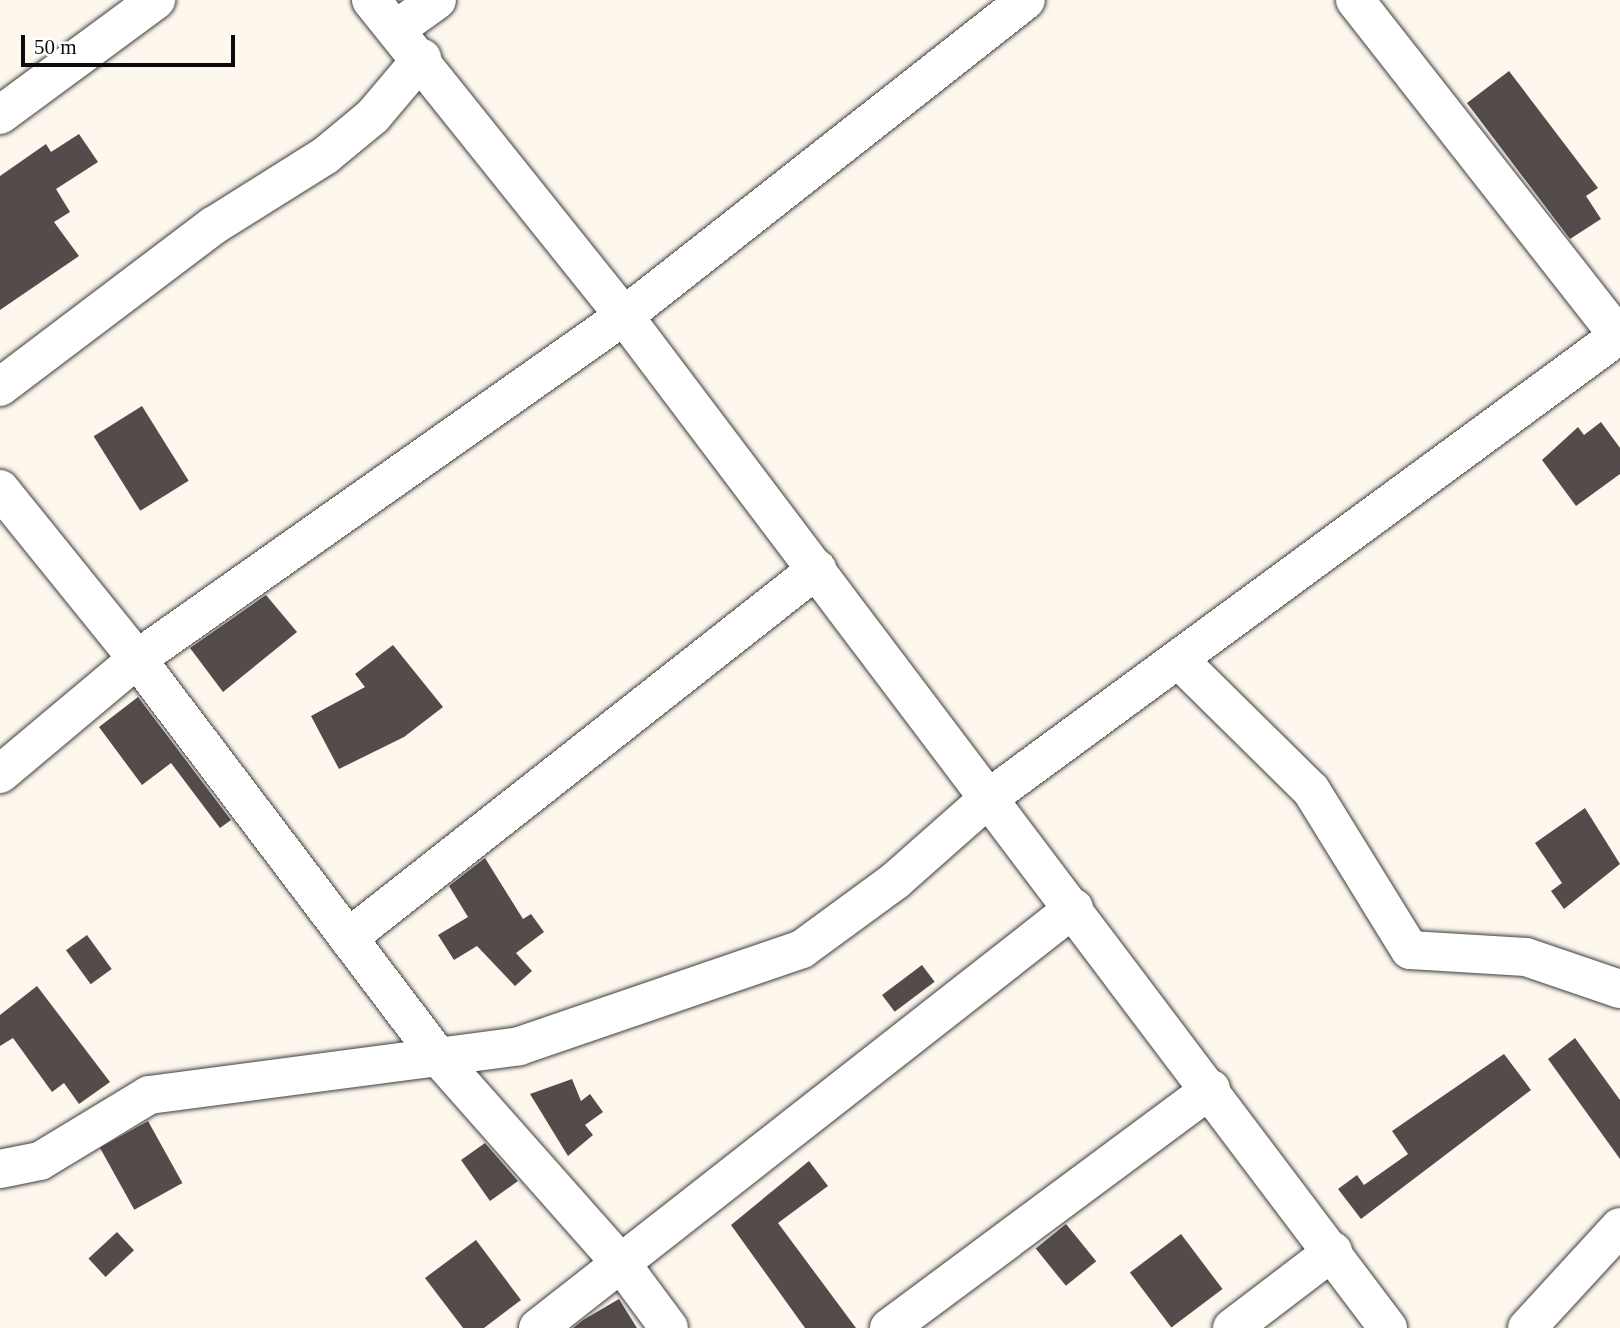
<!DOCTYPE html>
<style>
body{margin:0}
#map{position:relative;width:1620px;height:1328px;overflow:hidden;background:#fdf7ee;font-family:Georgia,serif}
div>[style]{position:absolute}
.building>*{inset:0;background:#544c4a;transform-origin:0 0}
.roads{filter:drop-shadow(0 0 2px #3f3f3f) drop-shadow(0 0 2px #3f3f3f)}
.minor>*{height:38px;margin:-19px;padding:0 19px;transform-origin:19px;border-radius:19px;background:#fff}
span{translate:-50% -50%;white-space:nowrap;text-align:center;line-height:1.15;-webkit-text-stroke:7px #fff;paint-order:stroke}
.scale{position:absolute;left:21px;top:35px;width:214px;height:32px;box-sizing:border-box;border:4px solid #0c0c0c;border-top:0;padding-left:9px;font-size:21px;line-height:24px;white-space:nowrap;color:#0c0c0c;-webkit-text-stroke:5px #fff;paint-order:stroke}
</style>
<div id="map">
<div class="building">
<div style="clip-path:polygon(1509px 71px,1598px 188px,1586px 196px,1601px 219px,1570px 239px,1467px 103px)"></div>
<div style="clip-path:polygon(79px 134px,98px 162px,56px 189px,70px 212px,54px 222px,79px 256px,0 310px,0 176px,46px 144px,51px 152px)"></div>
<div style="left:142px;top:406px;width:88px;height:57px;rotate:58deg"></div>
<div style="clip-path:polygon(1601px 422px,1620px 448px,1620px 474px,1576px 506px,1542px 460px,1578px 427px,1584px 435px)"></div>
<div style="clip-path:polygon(266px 595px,297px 632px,223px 692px,190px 648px)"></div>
<div style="clip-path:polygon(393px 645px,443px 707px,404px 737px,339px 769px,311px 716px,365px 687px,355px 674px)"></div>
<div style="clip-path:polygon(138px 697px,231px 820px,220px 828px,171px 763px,142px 785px,99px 727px)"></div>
<div style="clip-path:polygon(1585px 808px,1620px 864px,1564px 909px,1551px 891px,1562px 883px,1535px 843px)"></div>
<div style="clip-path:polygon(485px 858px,523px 919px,531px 914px,544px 932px,516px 953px,532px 971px,515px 986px,477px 946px,454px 960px,438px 935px,468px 917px,449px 886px)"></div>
<div style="left:87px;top:935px;width:42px;height:26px;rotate:54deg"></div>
<div style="left:922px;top:965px;width:21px;height:50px;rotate:53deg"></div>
<div style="clip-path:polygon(37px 986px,110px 1082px,79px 1104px,64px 1083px,52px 1092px,13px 1038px,0 1046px,0 1015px)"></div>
<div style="clip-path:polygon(1575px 1038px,1620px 1100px,1620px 1159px,1548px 1059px)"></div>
<div style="clip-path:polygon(1504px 1054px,1531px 1090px,1361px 1219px,1338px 1189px,1357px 1175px,1364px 1185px,1408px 1154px,1392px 1131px)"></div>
<div style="clip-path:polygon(572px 1079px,581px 1101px,590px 1094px,603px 1112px,585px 1125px,593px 1135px,568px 1156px,530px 1094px)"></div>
<div style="left:148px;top:1121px;width:71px;height:55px;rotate:61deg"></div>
<div style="clip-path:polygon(485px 1143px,518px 1181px,490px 1201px,461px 1160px)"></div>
<div style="clip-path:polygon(809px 1161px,828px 1186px,778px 1223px,856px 1328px,805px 1328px,731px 1225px)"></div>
<div style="left:1066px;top:1224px;width:48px;height:39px;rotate:51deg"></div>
<div style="left:117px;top:1232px;width:25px;height:39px;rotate:47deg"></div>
<div style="left:1181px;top:1234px;width:69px;height:64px;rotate:53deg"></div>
<div style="clip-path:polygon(476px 1240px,521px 1300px,484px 1328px,463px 1328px,425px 1278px)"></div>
<div style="clip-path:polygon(619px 1299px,637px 1328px,573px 1328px,583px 1320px)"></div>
</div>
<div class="roads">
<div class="minor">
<div style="left:371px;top:0;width:405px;rotate:51.3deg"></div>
<div style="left:624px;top:316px;width:1268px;rotate:52.95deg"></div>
<div style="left:1355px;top:0;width:429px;rotate:51.9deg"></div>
<div style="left:398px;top:28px;width:48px;rotate:-35.7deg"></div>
<div style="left:0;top:115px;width:194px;rotate:-36.4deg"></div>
<div style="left:0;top:387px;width:267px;rotate:-37.1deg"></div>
<div style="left:213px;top:226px;width:133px;rotate:-32.1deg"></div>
<div style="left:326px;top:155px;width:61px;rotate:-39.7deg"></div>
<div style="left:373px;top:116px;width:76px;rotate:-49.8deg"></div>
<div style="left:0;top:489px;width:218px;rotate:51.1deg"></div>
<div style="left:137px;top:659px;width:502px;rotate:52.86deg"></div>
<div style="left:440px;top:1059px;width:276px;rotate:48.5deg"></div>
<div style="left:623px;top:1266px;width:77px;rotate:53.4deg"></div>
<div style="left:1181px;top:662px;width:182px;rotate:44.6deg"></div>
<div style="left:1311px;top:790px;width:188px;rotate:58.3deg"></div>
<div style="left:1410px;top:950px;width:116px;rotate:3.5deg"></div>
<div style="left:1526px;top:957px;width:99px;rotate:18.8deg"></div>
<div style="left:0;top:774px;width:179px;rotate:-40deg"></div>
<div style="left:137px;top:659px;width:596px;rotate:-35.16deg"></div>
<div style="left:624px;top:316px;width:511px;rotate:-38.17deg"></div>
<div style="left:348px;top:938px;width:597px;rotate:-38.19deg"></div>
<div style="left:0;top:1169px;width:41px;rotate:-11.3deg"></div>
<div style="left:40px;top:1161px;width:127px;rotate:-31.2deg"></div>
<div style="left:149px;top:1095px;width:373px;rotate:-7.5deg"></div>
<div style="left:519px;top:1046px;width:299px;rotate:-18.9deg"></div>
<div style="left:802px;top:949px;width:115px;rotate:-36.2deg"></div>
<div style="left:895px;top:881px;width:127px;rotate:-41.5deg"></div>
<div style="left:990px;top:797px;width:779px;rotate:-36.28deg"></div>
<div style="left:538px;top:1328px;width:681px;rotate:-38.08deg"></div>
<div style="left:889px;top:1328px;width:401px;rotate:-36.6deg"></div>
<div style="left:1232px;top:1328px;width:127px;rotate:-37.3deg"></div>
<div style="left:1527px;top:1328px;width:137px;rotate:-47.4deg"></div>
</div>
</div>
<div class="scale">50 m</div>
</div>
